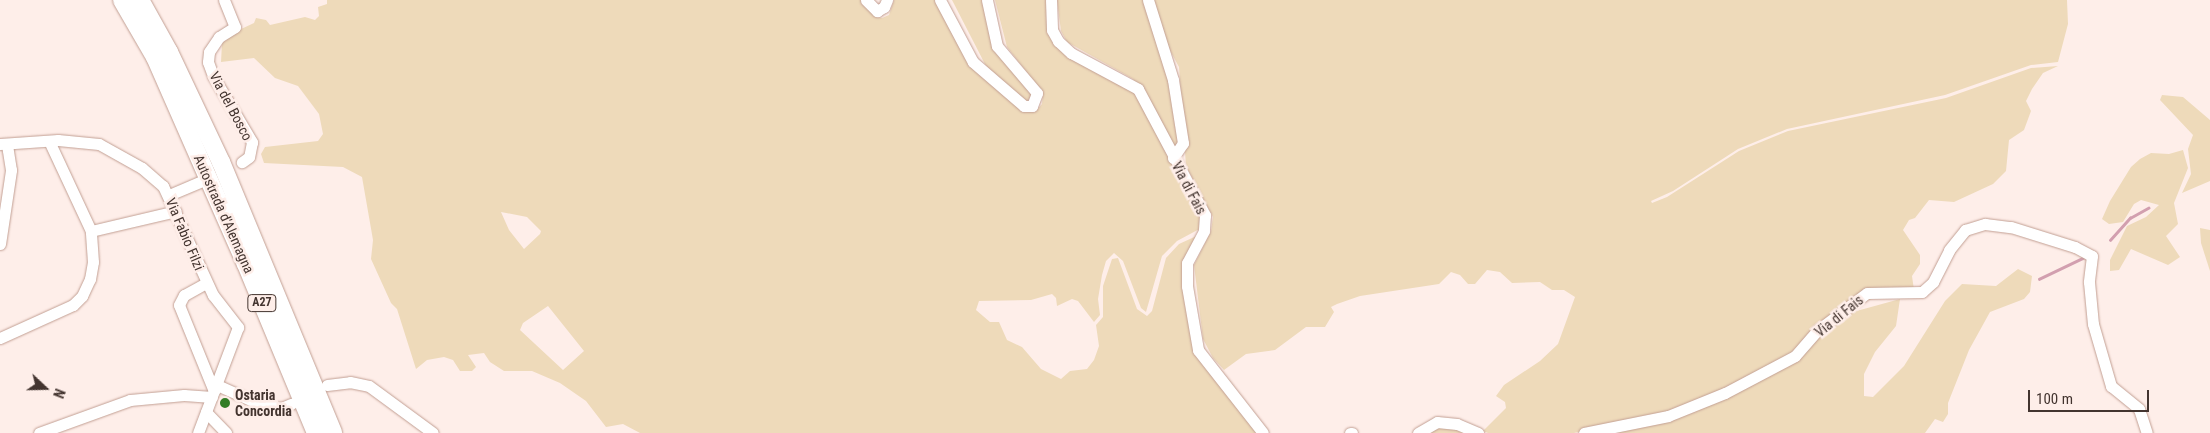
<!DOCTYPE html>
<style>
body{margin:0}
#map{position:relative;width:2210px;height:433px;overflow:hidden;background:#feeee9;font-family:"Roboto Condensed",sans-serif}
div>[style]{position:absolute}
.green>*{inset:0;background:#eedaba}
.stream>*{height:2.5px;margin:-1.25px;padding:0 1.25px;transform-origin:1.25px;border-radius:1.25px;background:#d29faf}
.roads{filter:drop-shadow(0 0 1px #c29f93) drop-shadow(0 0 1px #c29f93)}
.minor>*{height:11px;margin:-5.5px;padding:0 5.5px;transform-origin:5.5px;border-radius:5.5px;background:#fff}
.highway>*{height:18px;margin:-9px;padding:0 9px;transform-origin:9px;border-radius:9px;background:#fff}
.dots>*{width:14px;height:14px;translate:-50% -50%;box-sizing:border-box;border:2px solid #feeee9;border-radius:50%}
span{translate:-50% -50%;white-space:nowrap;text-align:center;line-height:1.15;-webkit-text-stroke:5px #feeee9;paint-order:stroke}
.shield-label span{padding:1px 4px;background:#feeee9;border:1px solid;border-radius:4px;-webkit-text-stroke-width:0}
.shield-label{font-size:12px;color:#43342f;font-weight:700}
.street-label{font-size:14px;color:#43342f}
.poi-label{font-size:14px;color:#43342f;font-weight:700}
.left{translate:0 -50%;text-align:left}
.north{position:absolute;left:20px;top:363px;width:50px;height:50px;-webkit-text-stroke:4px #feeee9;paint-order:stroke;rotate:111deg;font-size:14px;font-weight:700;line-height:20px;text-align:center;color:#43342f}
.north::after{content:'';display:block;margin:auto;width:18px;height:22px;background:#43342f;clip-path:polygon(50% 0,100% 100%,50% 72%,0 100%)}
.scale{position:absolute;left:2028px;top:390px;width:121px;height:22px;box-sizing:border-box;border:2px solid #43342f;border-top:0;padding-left:6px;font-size:15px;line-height:18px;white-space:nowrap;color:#43342f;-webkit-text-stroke:4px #feeee9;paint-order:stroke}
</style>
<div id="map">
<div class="green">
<div style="clip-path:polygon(evenodd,327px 0,865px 0,874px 16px,882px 18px,889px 15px,894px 0,940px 0,970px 56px,1035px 112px,1042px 104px,1043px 93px,1007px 47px,995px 0,1051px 0,1055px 35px,1136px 93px,1205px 226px,1177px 241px,1162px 256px,1146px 312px,1141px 308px,1123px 261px,1114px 253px,1106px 261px,1102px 275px,1098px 299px,1100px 315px,1094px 322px,1078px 301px,1072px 299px,1057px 306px,1056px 298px,1052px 294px,1031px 300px,979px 301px,976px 310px,990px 322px,999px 322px,1007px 340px,1022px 347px,1041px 369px,1061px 379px,1070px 371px,1087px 369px,1094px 360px,1099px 346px,1096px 325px,1103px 317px,1103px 286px,1112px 259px,1118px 258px,1137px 309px,1147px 316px,1152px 311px,1166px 258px,1179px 244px,1203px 233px,1188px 264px,1200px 349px,1265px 433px,640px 433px,623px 424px,606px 427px,586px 401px,560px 383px,532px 371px,504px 371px,490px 362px,484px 353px,468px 355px,476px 367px,472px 371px,460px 371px,453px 360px,444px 357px,427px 360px,416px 369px,397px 309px,391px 303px,371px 259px,373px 240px,362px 177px,343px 167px,264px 163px,261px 154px,265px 147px,318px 141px,323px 134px,319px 114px,298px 86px,275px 78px,254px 58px,221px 62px,222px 43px,239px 30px,254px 23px,256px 18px,266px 20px,270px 25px,305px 17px,315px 20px,319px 16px,318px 7px,327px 4px,327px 0,501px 212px,527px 217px,541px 231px,540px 234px,524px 249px,509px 230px,501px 212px,327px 0,548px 306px,584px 351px,563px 370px,520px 330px,523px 323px,548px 306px)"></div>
<div style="clip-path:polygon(952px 0,988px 0,1000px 46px,1035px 100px,1026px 101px,987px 68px)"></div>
<div style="clip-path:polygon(1057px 0,1144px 0,1166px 48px,1183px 143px,1175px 148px,1133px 79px,1067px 42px,1061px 31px)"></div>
<div style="clip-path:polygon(1149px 0,2067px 0,2068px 24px,2058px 62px,2031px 65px,1945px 95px,1787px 129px,1738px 149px,1673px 191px,1651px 201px,1652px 203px,1667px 197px,1739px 151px,1788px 131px,1946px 98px,2031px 68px,2058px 66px,2043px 73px,2032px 89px,2026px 101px,2031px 111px,2024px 130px,2009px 140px,2006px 171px,1993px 184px,1954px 202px,1929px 200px,1915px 218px,1909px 220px,1903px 230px,1920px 255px,1920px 264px,1912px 276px,1914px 290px,1859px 302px,1797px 350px,1706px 398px,1656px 415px,1574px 433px,1488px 433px,1483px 431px,1506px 408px,1505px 402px,1496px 396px,1504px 385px,1540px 361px,1558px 344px,1575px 297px,1564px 290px,1552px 290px,1540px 282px,1512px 283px,1500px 272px,1487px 270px,1475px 284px,1468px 284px,1460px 275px,1451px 272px,1439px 284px,1360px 296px,1337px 304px,1331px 307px,1334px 312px,1325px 327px,1306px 327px,1275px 350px,1246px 354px,1224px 370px,1213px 358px,1203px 339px,1194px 265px,1211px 231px,1213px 217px,1186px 166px,1179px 67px,1160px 32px)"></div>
<div style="clip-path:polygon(2162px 95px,2183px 97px,2210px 120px,2210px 181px,2182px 193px,2191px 174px,2188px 149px,2193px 135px,2160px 100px)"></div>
<div style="clip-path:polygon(2183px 150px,2188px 168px,2174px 203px,2178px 224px,2166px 236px,2180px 257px,2168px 265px,2131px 249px,2119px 270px,2110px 271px,2110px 260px,2127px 226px,2146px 217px,2159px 205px,2141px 200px,2134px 204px,2123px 222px,2109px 224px,2102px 219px,2110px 201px,2131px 167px,2140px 159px,2151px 153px,2169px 154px)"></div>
<div style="clip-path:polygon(2200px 228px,2210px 230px,2210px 271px,2201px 243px)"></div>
<div style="clip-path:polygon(2018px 269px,2032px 276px,2030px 292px,2024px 299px,1990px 312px,1969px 350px,1948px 403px,1948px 414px,1943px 422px,1935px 419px,1925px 433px,1599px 433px,1738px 389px,1853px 312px,1900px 299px,1896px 326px,1875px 352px,1864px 374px,1864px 396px,1873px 397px,1904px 366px,1945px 301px,1962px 284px,1996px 286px)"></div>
<div style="clip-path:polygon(1443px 425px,1473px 433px,1425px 433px)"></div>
</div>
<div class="stream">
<div style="left:2110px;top:240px;width:30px;rotate:-48deg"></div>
<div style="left:2130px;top:218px;width:21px;rotate:-29deg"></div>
<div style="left:2039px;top:279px;width:51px;rotate:-25.6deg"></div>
</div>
<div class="roads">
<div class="minor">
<div style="left:224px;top:0;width:29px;rotate:68deg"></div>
<div style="left:235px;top:27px;width:19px;rotate:148deg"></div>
<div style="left:219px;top:37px;width:18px;rotate:124deg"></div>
<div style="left:209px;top:52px;width:10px;rotate:96deg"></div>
<div style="left:208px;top:62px;width:15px;rotate:70deg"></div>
<div style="left:213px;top:76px;width:77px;rotate:59.4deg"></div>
<div style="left:252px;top:142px;width:15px;rotate:101deg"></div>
<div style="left:249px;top:157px;width:9px;rotate:144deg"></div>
<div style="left:866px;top:0;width:16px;rotate:45deg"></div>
<div style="left:877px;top:11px;width:8px;rotate:-30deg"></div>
<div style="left:884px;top:7px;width:8px;rotate:-67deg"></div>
<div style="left:940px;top:0;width:70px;rotate:62deg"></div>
<div style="left:973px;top:62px;width:67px;rotate:40.8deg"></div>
<div style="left:1024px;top:106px;width:8px"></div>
<div style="left:1032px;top:106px;width:14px;rotate:-69deg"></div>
<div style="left:1037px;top:93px;width:62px;rotate:-130.4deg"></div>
<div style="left:997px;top:46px;width:47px;rotate:-102.3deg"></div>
<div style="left:1051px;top:0;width:30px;rotate:88deg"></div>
<div style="left:1052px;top:30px;width:13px;rotate:61deg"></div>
<div style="left:1058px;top:41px;width:18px;rotate:43deg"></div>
<div style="left:1071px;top:53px;width:76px;rotate:28.2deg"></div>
<div style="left:1138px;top:89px;width:143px;rotate:62deg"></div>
<div style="left:1205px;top:215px;width:16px;rotate:94deg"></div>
<div style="left:1204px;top:231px;width:36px;rotate:118deg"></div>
<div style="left:1187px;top:263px;width:23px;rotate:90deg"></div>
<div style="left:1187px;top:286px;width:65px;rotate:80.2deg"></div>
<div style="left:1198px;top:350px;width:105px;rotate:51.9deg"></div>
<div style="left:1148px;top:0;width:84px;rotate:72.6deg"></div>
<div style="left:1173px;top:80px;width:64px;rotate:81deg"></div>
<div style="left:1183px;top:143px;width:18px;rotate:124deg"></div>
<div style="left:0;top:144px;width:58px;rotate:-3.9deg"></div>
<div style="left:58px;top:140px;width:41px;rotate:5.6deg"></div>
<div style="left:99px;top:144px;width:49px;rotate:29.2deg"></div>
<div style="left:142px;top:168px;width:28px;rotate:41deg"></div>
<div style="left:163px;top:186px;width:120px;rotate:65.4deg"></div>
<div style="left:213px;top:295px;width:41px;rotate:52deg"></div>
<div style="left:238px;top:327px;width:113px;rotate:110.7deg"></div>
<div style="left:169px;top:195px;width:33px;rotate:-23deg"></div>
<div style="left:91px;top:231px;width:87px;rotate:-13.2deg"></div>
<div style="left:0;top:244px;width:75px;rotate:-81.5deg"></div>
<div style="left:11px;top:170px;width:26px;rotate:-99deg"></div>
<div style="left:206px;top:283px;width:25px;rotate:151deg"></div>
<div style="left:184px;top:295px;width:11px;rotate:117deg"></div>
<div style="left:179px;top:305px;width:93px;rotate:67.9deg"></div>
<div style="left:0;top:338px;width:80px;rotate:-24.3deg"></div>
<div style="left:73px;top:305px;width:13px;rotate:-45deg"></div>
<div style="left:82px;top:296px;width:19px;rotate:-65deg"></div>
<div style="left:90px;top:279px;width:17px;rotate:-80deg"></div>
<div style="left:93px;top:262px;width:31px;rotate:-94deg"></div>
<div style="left:91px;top:231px;width:99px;rotate:-115deg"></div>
<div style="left:217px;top:385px;width:49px;rotate:24deg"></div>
<div style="left:262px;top:405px;width:19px;rotate:9deg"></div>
<div style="left:281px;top:408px;width:11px;rotate:-22deg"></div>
<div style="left:327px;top:385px;width:23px;rotate:-7deg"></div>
<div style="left:350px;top:382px;width:19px;rotate:12deg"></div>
<div style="left:369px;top:386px;width:79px;rotate:36.3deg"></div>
<div style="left:206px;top:412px;width:29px;rotate:46deg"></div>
<div style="left:39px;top:433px;width:97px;rotate:-19.9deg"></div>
<div style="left:130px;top:400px;width:54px;rotate:-5.3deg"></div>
<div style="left:184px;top:395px;width:28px;rotate:4deg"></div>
<div style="left:1350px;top:433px;width:2px"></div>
<div style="left:1418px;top:433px;width:22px;rotate:-30deg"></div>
<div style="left:1437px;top:422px;width:20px;rotate:6deg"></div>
<div style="left:1457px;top:424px;width:23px;rotate:23deg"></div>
<div style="left:1584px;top:433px;width:86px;rotate:-11.4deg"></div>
<div style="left:1668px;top:416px;width:61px;rotate:-22deg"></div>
<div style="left:1725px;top:393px;width:79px;rotate:-27.9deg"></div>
<div style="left:1795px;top:356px;width:35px;rotate:-49deg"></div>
<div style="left:1818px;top:330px;width:61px;rotate:-37.1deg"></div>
<div style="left:1867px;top:293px;width:55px;rotate:-1deg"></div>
<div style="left:1922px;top:292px;width:15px;rotate:-42deg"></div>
<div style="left:1933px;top:282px;width:36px;rotate:-63deg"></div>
<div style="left:1949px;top:250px;width:26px;rotate:-51deg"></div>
<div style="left:1965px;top:230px;width:21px;rotate:-17deg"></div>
<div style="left:1985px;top:224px;width:26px;rotate:7deg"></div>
<div style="left:2011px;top:227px;width:67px;rotate:17.4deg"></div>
<div style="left:2075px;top:247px;width:19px;rotate:28deg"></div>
<div style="left:2092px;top:256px;width:26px;rotate:97deg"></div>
<div style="left:2089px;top:282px;width:42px;rotate:84.6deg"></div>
<div style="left:2093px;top:324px;width:65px;rotate:73.8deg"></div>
<div style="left:2111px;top:386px;width:36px;rotate:39deg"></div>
<div style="left:2139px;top:409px;width:25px;rotate:72deg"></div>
</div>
<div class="highway">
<div style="left:122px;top:0;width:66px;rotate:59.9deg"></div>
<div style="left:155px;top:57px;width:226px;rotate:66.3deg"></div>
<div style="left:246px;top:264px;width:183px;rotate:67.5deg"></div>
<div style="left:140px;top:0;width:60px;rotate:60.9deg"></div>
<div style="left:169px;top:52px;width:122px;rotate:64.7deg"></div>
<div style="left:221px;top:162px;width:293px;rotate:67.5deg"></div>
</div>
</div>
<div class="dots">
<div style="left:225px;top:403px;background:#327d25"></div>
</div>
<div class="shield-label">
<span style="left:262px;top:303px">A27</span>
</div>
<div class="street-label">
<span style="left:231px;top:106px;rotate:62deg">Via del Bosco</span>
<span style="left:1189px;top:188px;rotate:62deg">Via di Fais</span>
<span style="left:224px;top:214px;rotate:66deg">Autostrada d'Alemagna</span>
<span style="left:185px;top:234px;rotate:67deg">Via Fabio Filzi</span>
<span style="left:1839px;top:316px;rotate:-39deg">Via di Fais</span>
</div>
<div class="poi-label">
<span class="left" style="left:235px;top:403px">Ostaria<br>Concordia</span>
</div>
<div class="north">N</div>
<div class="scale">100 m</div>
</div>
